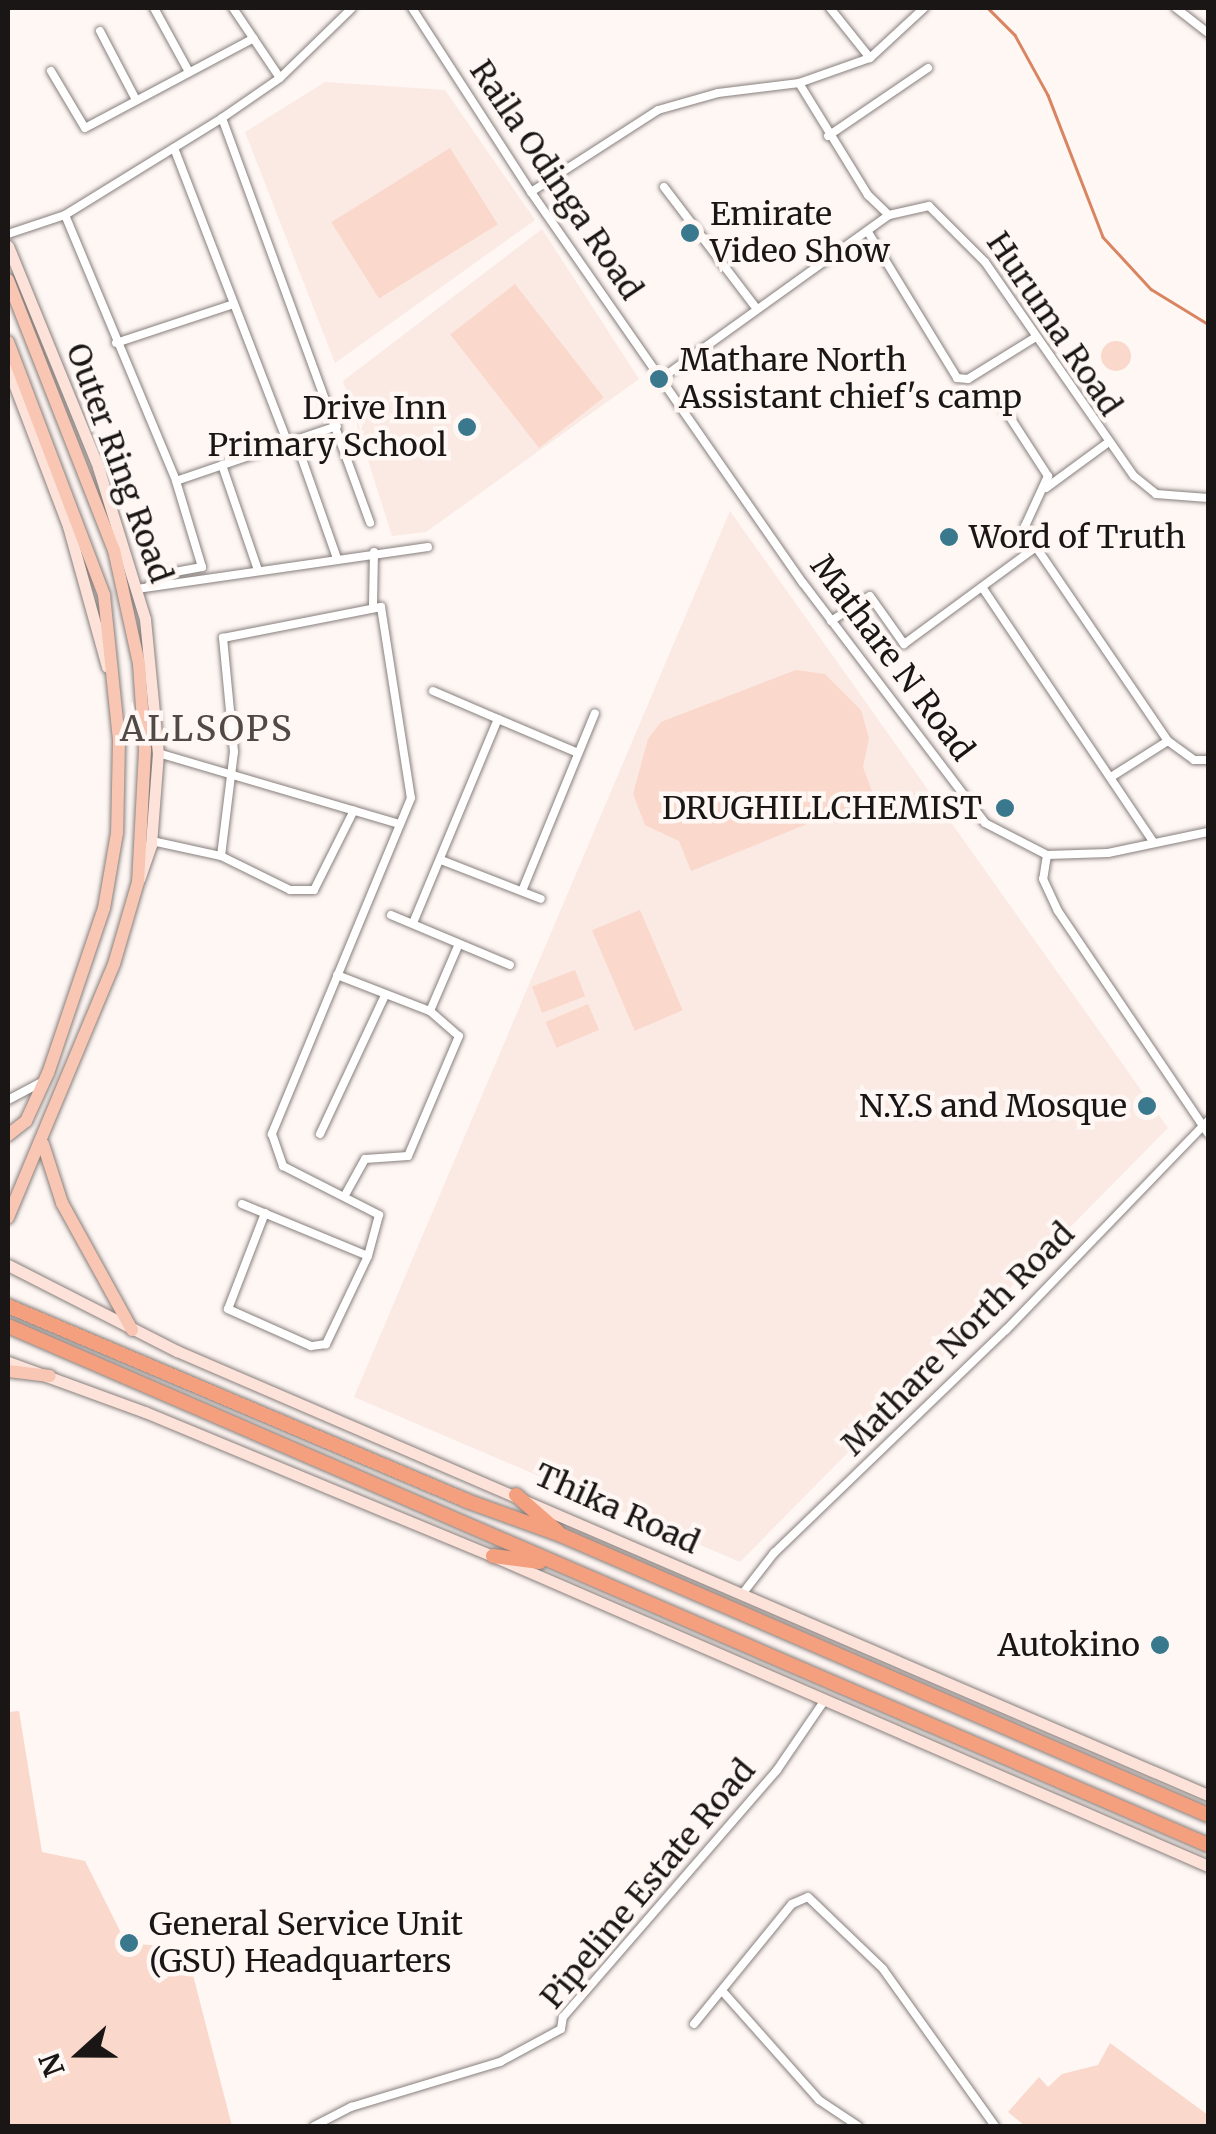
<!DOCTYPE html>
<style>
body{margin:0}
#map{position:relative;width:1216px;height:2134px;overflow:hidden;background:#fef7f4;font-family:Merriweather,serif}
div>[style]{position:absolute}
.built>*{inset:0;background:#fbe9e3}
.green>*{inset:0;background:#fad8cb;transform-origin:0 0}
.round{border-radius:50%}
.stream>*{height:2.5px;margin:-1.25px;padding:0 1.25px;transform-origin:1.25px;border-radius:1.25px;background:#d98562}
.roads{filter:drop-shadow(0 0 2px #877f7c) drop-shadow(0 0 2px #877f7c)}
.street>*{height:8px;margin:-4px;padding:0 4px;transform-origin:4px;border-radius:4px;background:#fff}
.secondary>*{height:11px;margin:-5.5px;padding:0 5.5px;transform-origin:5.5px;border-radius:5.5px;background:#fce2d9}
.primary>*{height:12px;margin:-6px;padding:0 6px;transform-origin:6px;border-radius:6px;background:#f8c6b2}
.highway>*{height:14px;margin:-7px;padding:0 7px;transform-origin:7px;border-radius:7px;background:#f4a07f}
.dots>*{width:28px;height:28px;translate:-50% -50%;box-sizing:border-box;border:5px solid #fef7f4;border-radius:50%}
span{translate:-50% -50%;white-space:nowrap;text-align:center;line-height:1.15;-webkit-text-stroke:9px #fef7f4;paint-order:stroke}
.street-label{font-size:32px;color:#191615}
.poi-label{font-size:32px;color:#191615}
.left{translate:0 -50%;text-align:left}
.right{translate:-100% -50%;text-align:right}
.neighbourhood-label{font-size:35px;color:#504946;letter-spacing:2.5px}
.frame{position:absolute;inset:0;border:10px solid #191615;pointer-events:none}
.north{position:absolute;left:30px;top:2004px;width:100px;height:100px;-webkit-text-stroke:8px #fef7f4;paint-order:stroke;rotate:249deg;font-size:28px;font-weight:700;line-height:40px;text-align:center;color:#191615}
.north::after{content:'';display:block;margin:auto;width:35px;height:45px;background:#191615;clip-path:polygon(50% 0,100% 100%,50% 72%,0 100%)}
</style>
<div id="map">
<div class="built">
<div style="clip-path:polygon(325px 82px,445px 90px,535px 220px,335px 363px,245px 132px)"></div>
<div style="clip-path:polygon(542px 229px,639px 379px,426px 532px,392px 536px,343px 381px)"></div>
<div style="clip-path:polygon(730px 511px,1168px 1128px,740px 1562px,354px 1397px)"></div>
</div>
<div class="green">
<div style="left:450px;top:148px;width:90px;height:140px;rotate:58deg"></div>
<div style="left:515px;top:284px;width:144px;height:82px;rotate:52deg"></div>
<div class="round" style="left:1101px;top:341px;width:30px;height:30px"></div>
<div style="clip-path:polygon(796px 670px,825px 674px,861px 710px,869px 738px,863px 767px,874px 797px,691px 871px,679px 841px,645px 825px,633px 794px,648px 739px,661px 722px)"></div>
<div style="left:640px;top:910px;width:109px;height:52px;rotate:67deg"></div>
<div style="left:575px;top:970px;width:28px;height:46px;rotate:69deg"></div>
<div style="left:588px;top:1004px;width:28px;height:46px;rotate:67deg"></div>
<div style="clip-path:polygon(19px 1711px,42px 1852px,85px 1861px,126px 1943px,186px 1948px,232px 2126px,8px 2126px,8px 1712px)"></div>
<div style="clip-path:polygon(1110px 2043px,1208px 2115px,1208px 2126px,1025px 2126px,1008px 2112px,1039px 2077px,1048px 2087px,1062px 2074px,1098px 2065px)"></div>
</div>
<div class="stream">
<div style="left:988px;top:8px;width:38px;rotate:45deg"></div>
<div style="left:1015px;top:35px;width:68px;rotate:61.2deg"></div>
<div style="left:1048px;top:95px;width:152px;rotate:68.8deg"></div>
<div style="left:1103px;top:237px;width:71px;rotate:47.3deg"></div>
<div style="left:1151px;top:289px;width:67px;rotate:31.6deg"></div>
</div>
<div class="roads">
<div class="street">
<div style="left:154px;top:8px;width:73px;rotate:61.3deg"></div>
<div style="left:233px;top:8px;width:84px;rotate:56.1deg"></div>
<div style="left:412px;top:8px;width:219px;rotate:57.1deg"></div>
<div style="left:531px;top:192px;width:476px;rotate:55.2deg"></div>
<div style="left:803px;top:583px;width:301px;rotate:52.8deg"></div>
<div style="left:985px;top:823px;width:70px;rotate:27.3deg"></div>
<div style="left:1047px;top:855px;width:61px;rotate:-1.9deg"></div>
<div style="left:1108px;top:853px;width:102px;rotate:-11.9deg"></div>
<div style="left:830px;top:8px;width:64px;rotate:51.3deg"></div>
<div style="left:1176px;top:8px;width:41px;rotate:38deg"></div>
<div style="left:100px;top:31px;width:78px;rotate:62.4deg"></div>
<div style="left:51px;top:71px;width:66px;rotate:59.2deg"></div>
<div style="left:85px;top:128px;width:191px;rotate:-28deg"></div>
<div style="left:799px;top:83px;width:132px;rotate:58.4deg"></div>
<div style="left:868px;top:195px;width:29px;rotate:44deg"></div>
<div style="left:222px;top:118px;width:431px;rotate:69.9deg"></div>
<div style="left:828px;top:136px;width:121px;rotate:-34.2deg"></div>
<div style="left:174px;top:148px;width:314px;rotate:68.9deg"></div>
<div style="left:664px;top:187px;width:153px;rotate:52.7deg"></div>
<div style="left:531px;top:192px;width:151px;rotate:-32.8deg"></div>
<div style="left:658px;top:110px;width:62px;rotate:-15.8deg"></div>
<div style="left:718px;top:93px;width:82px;rotate:-7deg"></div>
<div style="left:799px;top:83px;width:75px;rotate:-19.4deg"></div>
<div style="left:870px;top:58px;width:74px;rotate:-42.8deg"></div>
<div style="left:65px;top:215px;width:288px;rotate:67.3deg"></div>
<div style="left:176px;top:481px;width:90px;rotate:73.2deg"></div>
<div style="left:202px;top:567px;width:44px;rotate:169.5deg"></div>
<div style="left:159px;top:575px;width:16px;rotate:133deg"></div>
<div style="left:868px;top:232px;width:171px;rotate:58.6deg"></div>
<div style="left:957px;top:378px;width:11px;rotate:5deg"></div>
<div style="left:968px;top:379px;width:80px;rotate:-31.7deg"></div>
<div style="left:8px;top:234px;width:60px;rotate:-18.4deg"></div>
<div style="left:65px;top:215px;width:185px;rotate:-31.7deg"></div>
<div style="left:222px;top:118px;width:70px;rotate:-34.6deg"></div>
<div style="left:280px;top:78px;width:100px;rotate:-44.2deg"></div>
<div style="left:116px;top:343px;width:124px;rotate:-18.3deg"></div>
<div style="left:662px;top:378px;width:279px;rotate:-35.7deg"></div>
<div style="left:889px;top:215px;width:41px;rotate:-12.7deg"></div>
<div style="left:929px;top:206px;width:79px;rotate:45deg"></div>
<div style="left:985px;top:262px;width:261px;rotate:55.2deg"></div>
<div style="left:1134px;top:476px;width:28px;rotate:39deg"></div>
<div style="left:1156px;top:494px;width:52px;rotate:4.4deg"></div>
<div style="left:1002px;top:405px;width:85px;rotate:57.1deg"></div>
<div style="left:1048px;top:476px;width:55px;rotate:114.7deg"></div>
<div style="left:1025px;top:526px;width:24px;rotate:62deg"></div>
<div style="left:1036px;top:547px;width:235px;rotate:55.8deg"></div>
<div style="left:295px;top:439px;width:126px;rotate:70.6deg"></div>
<div style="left:222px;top:465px;width:111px;rotate:71.1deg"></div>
<div style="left:176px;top:481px;width:170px;rotate:-18.9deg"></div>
<div style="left:1046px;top:488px;width:74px;rotate:-36.3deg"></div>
<div style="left:982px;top:587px;width:308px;rotate:56.1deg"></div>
<div style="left:137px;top:589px;width:294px;rotate:-8.2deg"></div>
<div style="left:373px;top:604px;width:52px;rotate:-88.9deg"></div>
<div style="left:831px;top:621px;width:46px;rotate:-32.7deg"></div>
<div style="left:870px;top:596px;width:59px;rotate:54.7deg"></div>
<div style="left:904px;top:644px;width:164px;rotate:-36.3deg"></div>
<div style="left:433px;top:691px;width:71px;rotate:23.3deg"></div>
<div style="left:158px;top:753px;width:252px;rotate:16.4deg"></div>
<div style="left:1111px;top:777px;width:67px;rotate:-32.3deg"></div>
<div style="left:1168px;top:741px;width:32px;rotate:36deg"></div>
<div style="left:1194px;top:760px;width:14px"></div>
<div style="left:152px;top:841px;width:71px;rotate:12.3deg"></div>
<div style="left:221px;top:856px;width:105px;rotate:-82.9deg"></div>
<div style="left:234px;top:752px;width:115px;rotate:-95.5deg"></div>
<div style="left:223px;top:638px;width:161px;rotate:-11.1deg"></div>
<div style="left:381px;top:607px;width:193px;rotate:81.1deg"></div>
<div style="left:411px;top:798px;width:364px;rotate:112.5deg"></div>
<div style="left:272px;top:1134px;width:34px;rotate:71deg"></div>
<div style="left:283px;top:1166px;width:108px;rotate:27deg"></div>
<div style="left:379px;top:1215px;width:42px;rotate:105deg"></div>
<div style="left:368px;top:1256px;width:98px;rotate:115.5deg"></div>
<div style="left:326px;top:1344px;width:15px;rotate:172deg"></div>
<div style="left:311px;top:1346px;width:91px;rotate:-156deg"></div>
<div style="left:228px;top:1309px;width:103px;rotate:-68.9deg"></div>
<div style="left:1047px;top:855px;width:24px;rotate:99deg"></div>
<div style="left:1043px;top:879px;width:35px;rotate:65deg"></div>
<div style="left:1058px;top:911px;width:268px;rotate:56deg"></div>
<div style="left:221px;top:856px;width:77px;rotate:26.2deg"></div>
<div style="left:290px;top:890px;width:24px"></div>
<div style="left:314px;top:890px;width:89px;rotate:-63.4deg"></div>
<div style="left:441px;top:860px;width:107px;rotate:21.3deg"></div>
<div style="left:522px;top:891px;width:192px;rotate:-67.7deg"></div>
<div style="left:391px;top:915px;width:129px;rotate:22.8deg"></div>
<div style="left:413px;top:923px;width:221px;rotate:-67.4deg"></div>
<div style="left:498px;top:719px;width:87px;rotate:23deg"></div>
<div style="left:337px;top:975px;width:100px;rotate:21.2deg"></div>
<div style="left:430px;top:1011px;width:38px;rotate:41deg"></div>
<div style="left:459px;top:1036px;width:130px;rotate:113deg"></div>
<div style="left:408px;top:1156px;width:43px;rotate:176deg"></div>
<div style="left:365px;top:1159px;width:39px;rotate:119deg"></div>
<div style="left:430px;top:1011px;width:71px;rotate:-66.7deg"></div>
<div style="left:8px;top:1100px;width:40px;rotate:-28deg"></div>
<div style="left:320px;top:1134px;width:153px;rotate:-64.9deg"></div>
<div style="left:242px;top:1204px;width:136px;rotate:22.4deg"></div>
<div style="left:743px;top:1593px;width:51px;rotate:-52.2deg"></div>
<div style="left:774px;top:1553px;width:322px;rotate:-43.9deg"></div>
<div style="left:1006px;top:1330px;width:291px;rotate:-46deg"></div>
<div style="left:724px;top:1993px;width:143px;rotate:48.4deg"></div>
<div style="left:819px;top:2100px;width:47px;rotate:33.7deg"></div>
<div style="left:694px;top:2024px;width:155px;rotate:-50.8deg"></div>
<div style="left:792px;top:1904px;width:17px;rotate:-24deg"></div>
<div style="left:808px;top:1897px;width:104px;rotate:43.8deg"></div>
<div style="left:883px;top:1969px;width:193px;rotate:54.5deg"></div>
<div style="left:314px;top:2126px;width:42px;rotate:-27.2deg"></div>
<div style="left:351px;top:2107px;width:156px;rotate:-16.8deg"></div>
<div style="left:500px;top:2062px;width:69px;rotate:-28.4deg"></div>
<div style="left:561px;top:2029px;width:12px;rotate:-81deg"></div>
<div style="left:563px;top:2017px;width:327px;rotate:-49.1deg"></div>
<div style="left:777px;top:1770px;width:83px;rotate:-55.7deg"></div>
</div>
<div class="secondary">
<div style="left:8px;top:246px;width:239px;rotate:67.8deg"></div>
<div style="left:98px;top:467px;width:159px;rotate:72.8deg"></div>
<div style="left:145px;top:619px;width:135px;rotate:84.5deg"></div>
<div style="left:158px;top:753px;width:92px;rotate:94.4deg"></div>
<div style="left:151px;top:845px;width:36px;rotate:109deg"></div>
<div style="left:8px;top:368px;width:169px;rotate:69.2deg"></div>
<div style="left:68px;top:526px;width:146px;rotate:74.5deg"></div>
<div style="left:8px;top:1265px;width:190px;rotate:27deg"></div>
<div style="left:177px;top:1351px;width:1123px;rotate:23.3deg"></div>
<div style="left:8px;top:1362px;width:146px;rotate:20.1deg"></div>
<div style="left:145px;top:1412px;width:377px;rotate:22.5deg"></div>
<div style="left:493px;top:1556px;width:779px;rotate:23.44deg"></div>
</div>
<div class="primary">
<div style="left:8px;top:280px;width:290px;rotate:68.6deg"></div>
<div style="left:114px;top:550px;width:117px;rotate:77.6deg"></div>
<div style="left:139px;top:664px;width:86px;rotate:86deg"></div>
<div style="left:145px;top:750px;width:132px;rotate:93deg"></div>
<div style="left:138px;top:882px;width:85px;rotate:106.3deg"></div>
<div style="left:114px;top:964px;width:275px;rotate:112.7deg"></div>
<div style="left:8px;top:342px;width:271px;rotate:69.2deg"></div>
<div style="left:104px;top:595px;width:147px;rotate:84.1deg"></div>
<div style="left:119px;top:741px;width:92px;rotate:91.2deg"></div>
<div style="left:117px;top:833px;width:76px;rotate:99.8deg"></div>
<div style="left:104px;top:908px;width:174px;rotate:108.7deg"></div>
<div style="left:48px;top:1073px;width:53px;rotate:114.6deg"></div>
<div style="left:26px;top:1121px;width:23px;rotate:142deg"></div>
<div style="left:43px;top:1144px;width:62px;rotate:72.1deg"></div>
<div style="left:62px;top:1203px;width:145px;rotate:61.1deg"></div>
<div style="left:8px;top:1371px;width:42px;rotate:6.8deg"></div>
</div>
<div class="highway">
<div style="left:8px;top:1306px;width:499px;rotate:23deg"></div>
<div style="left:467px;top:1501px;width:100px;rotate:19.9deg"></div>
<div style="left:561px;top:1535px;width:705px;rotate:23.4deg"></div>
<div style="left:8px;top:1326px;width:1307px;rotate:23.39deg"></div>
<div style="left:516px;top:1495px;width:55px;rotate:41.3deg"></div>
<div style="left:493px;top:1556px;width:47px;rotate:7.3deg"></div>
</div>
</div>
<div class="dots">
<div style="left:690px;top:233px;background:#39788d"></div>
<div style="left:659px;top:379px;background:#39788d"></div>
<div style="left:467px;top:427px;background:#39788d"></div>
<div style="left:949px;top:537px;background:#39788d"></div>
<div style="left:1005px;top:808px;background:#39788d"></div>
<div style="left:1147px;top:1106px;background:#39788d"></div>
<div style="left:1160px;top:1645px;background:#39788d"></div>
<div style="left:129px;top:1943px;background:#39788d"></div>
</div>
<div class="street-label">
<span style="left:556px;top:180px;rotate:56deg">Raila Odinga Road</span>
<span style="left:1054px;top:324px;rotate:56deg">Huruma Road</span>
<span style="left:119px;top:463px;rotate:70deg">Outer Ring Road</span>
<span style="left:892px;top:658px;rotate:53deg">Mathare N Road</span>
<span style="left:958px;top:1339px;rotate:-45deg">Mathare North Road</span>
<span style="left:617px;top:1509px;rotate:24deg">Thika Road</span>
<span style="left:648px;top:1884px;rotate:-50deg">Pipeline Estate Road</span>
</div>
<div class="poi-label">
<span class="left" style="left:710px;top:233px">Emirate<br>Video Show</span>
<span class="left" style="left:679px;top:379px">Mathare North<br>Assistant chief's camp</span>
<span class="right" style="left:447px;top:427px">Drive Inn<br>Primary School</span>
<span class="left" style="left:969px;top:537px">Word of Truth</span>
<span class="right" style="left:982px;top:808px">DRUGHILLCHEMIST</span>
<span class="right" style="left:1127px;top:1106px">N.Y.S and Mosque</span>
<span class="right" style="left:1140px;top:1645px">Autokino</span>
<span class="left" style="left:149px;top:1943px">General Service Unit<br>(GSU) Headquarters</span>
</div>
<div class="neighbourhood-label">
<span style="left:207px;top:729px">ALLSOPS</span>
</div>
<div class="frame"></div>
<div class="north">N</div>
</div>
